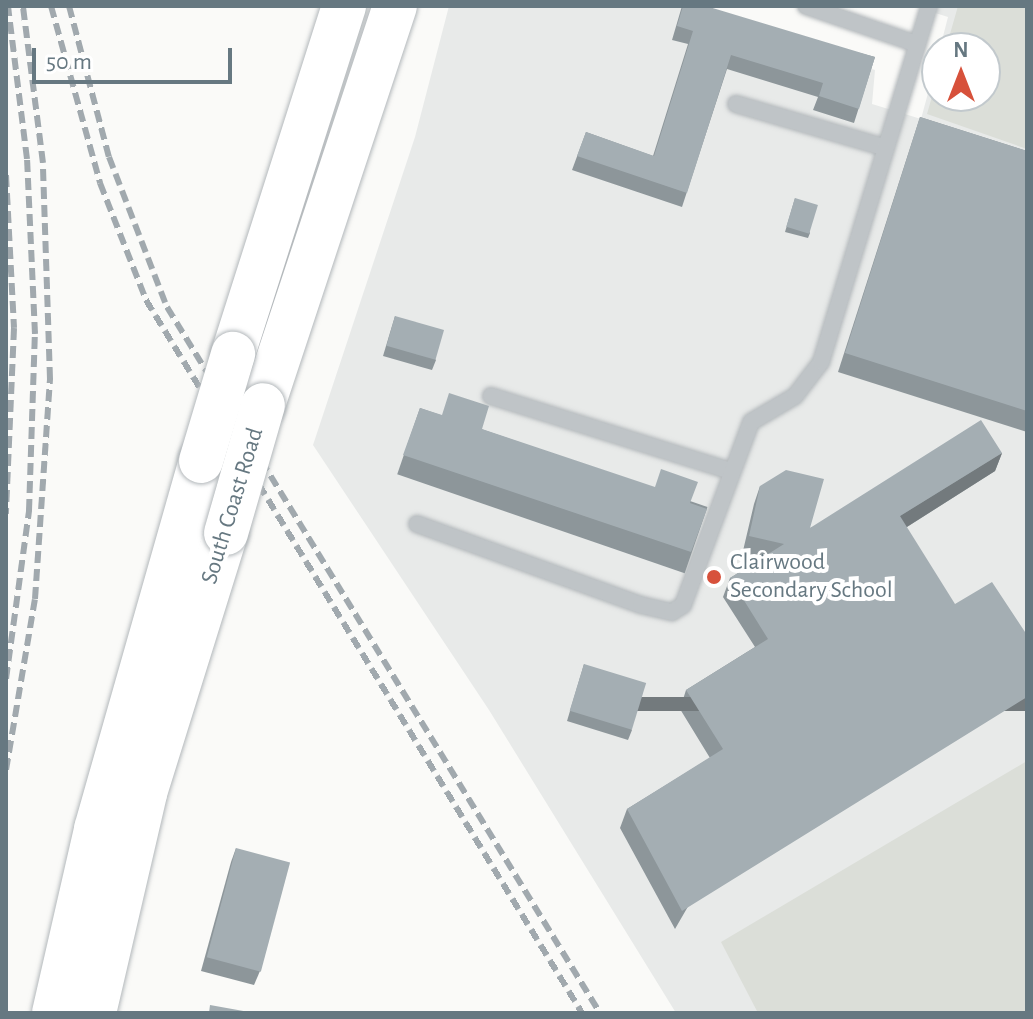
<!DOCTYPE html>
<style>
body{margin:0}
#map{position:relative;width:1033px;height:1019px;overflow:hidden;background:#fafaf8;font-family:"Alegreya Sans",sans-serif}
div>[style]{position:absolute}
.built>*{inset:0;background:#e8eae9}
.green>*{inset:0;background:#dbded8}
.roads{filter:drop-shadow(0 0 2px #b3b8bb) drop-shadow(0 0 2px #b3b8bb)}
.service>*{height:16px;margin:-8px;padding:0 8px;transform-origin:8px;border-radius:8px;background:#bfc4c7}
.trunk>*{height:44px;margin:-22px;padding:0 22px;transform-origin:22px;border-radius:22px;background:#fff}
.rail>*{height:6px;margin-top:-3px;transform-origin:0;background:repeating-linear-gradient(90deg,#a1a9ae 0 12px,transparent 0 18px)}
.bridges{filter:drop-shadow(0 0 2px #b3b8bb) drop-shadow(0 0 2px #b3b8bb)}
.trunk-bridge>*{height:44px;margin:-22px;padding:0 22px;transform-origin:22px;border-radius:22px;background:#fff}
.wall>*{inset:0;background:#8d969a;transform-origin:0 0}
.shaded-wall>*{inset:0;background:#737a7d;transform-origin:0 0}
.building>*{inset:0;background:#a4aeb3;transform-origin:0 0}
.dots>*{width:22px;height:22px;translate:-50% -50%;box-sizing:border-box;border:4px solid #fff;border-radius:50%}
span{translate:-50% -50%;white-space:nowrap;text-align:center;line-height:1.15;-webkit-text-stroke:8px #fff;paint-order:stroke}
.street-label{font-size:24px;color:#667881}
.poi-label{font-size:24px;color:#667881}
.left{translate:0 -50%;text-align:left}
.frame{position:absolute;inset:0;border:8px solid #667881;pointer-events:none}
.north{position:absolute;left:921px;top:32px;width:80px;height:80px;box-sizing:border-box;background:#fff;border:2px solid #c2c9cd;border-radius:50%;rotate:0deg;font-size:22px;font-weight:700;line-height:32px;text-align:center;color:#667881}
.north::after{content:'';display:block;margin:auto;width:28px;height:36px;background:#d7513b;clip-path:polygon(50% 0,100% 100%,50% 72%,0 100%)}
.scale{position:absolute;left:32px;top:48px;width:200px;height:36px;box-sizing:border-box;border:4px solid #667881;border-top:0;padding-left:10px;font-size:24px;line-height:28px;white-space:nowrap;color:#667881;-webkit-text-stroke:6px #fff;paint-order:stroke}
</style>
<div id="map">
<div class="built">
<div style="clip-path:polygon(449px 6px,675px 6px,875px 70px,872px 104px,921px 119px,937px 60px,937px 96px,985px 96px,985px 48px,940px 48px,948px 17px,913px 6px,1027px 6px,1027px 1013px,676px 1013px,489px 710px,313px 445px,415px 137px)"></div>
</div>
<div class="green">
<div style="clip-path:polygon(958px 6px,1027px 6px,1027px 149px,927px 114px,937px 79px,937px 96px,985px 96px,985px 48px,946px 48px)"></div>
<div style="clip-path:polygon(1027px 761px,1027px 1013px,758px 1013px,721px 942px)"></div>
</div>
<div class="roads">
<div class="service">
<div style="left:806px;top:6px;width:117px;rotate:18.9deg"></div>
<div style="left:736px;top:104px;width:156px;rotate:16.3deg"></div>
<div style="left:491px;top:396px;width:251px;rotate:17.4deg"></div>
<div style="left:417px;top:524px;width:238px;rotate:19.9deg"></div>
<div style="left:641px;top:605px;width:32px;rotate:13deg"></div>
<div style="left:672px;top:612px;width:13px;rotate:-32deg"></div>
<div style="left:683px;top:605px;width:195px;rotate:-69.6deg"></div>
<div style="left:751px;top:422px;width:51px;rotate:-30.6deg"></div>
<div style="left:795px;top:396px;width:43px;rotate:-52.6deg"></div>
<div style="left:821px;top:362px;width:372px;rotate:-73.1deg"></div>
</div>
<div class="trunk">
<div style="left:233px;top:354px;width:365px;rotate:-72.3deg"></div>
<div style="left:263px;top:405px;width:420px;rotate:-71.7deg"></div>
<div style="left:54px;top:1013px;width:189px;rotate:-77.1deg"></div>
<div style="left:96px;top:829px;width:383px;rotate:-74.1deg"></div>
<div style="left:94px;top:1013px;width:226px;rotate:-76.9deg"></div>
<div style="left:145px;top:793px;width:272px;rotate:-72.7deg"></div>
</div>
</div>
<div class="rail">
<div style="left:51px;top:6px;width:184px;rotate:74.5deg"></div>
<div style="left:100px;top:183px;width:126px;rotate:68.5deg"></div>
<div style="left:146px;top:300px;width:836px;rotate:58.55deg"></div>
<div style="left:69px;top:6px;width:156px;rotate:75.2deg"></div>
<div style="left:109px;top:157px;width:161px;rotate:68.9deg"></div>
<div style="left:167px;top:307px;width:828px;rotate:58.48deg"></div>
<div style="left:6px;top:175px;width:153px;rotate:87deg"></div>
<div style="left:14px;top:328px;width:186px;rotate:92.5deg"></div>
<div style="left:6px;top:679px;width:170px;rotate:-82.2deg"></div>
<div style="left:29px;top:511px;width:177px;rotate:-88.1deg"></div>
<div style="left:35px;top:334px;width:175px;rotate:-92.6deg"></div>
<div style="left:27px;top:159px;width:154px;rotate:-97.1deg"></div>
<div style="left:6px;top:770px;width:173px;rotate:-80.4deg"></div>
<div style="left:35px;top:599px;width:221px;rotate:-86.1deg"></div>
<div style="left:50px;top:379px;width:216px;rotate:-91.9deg"></div>
<div style="left:43px;top:163px;width:158px;rotate:-97.3deg"></div>
</div>
<div class="bridges">
<div class="trunk-bridge">
<div style="left:201px;top:461px;width:112px;rotate:-73.3deg"></div>
<div style="left:226px;top:533px;width:133px;rotate:-73.9deg"></div>
</div>
</div>
<div class="wall">
<div style="clip-path:polygon(682px 6px,875px 57px,854px 123px,813px 110px,818px 97px,727px 69px,682px 207px,572px 170px,586px 132px,653px 156px,688px 44px,672px 40px)"></div>
<div style="clip-path:polygon(920px 117px,1027px 151px,1027px 432px,838px 372px)"></div>
<div style="clip-path:polygon(795px 198px,810px 233px,808px 238px,785px 232px)"></div>
<div style="clip-path:polygon(395px 316px,436px 360px,432px 370px,383px 356px)"></div>
<div style="left:420px;top:408px;width:304px;height:70px;rotate:19deg"></div>
<div style="clip-path:polygon(1002px 453px,995px 471px,907px 527px,675px 929px,620px 828px,627px 809px,710px 758px,680px 709px,686px 690px,755px 647px,723px 597px,730px 578px,761px 559px,742px 555px,754px 504px,760px 486px,810px 528px)"></div>
<div style="clip-path:polygon(584px 664px,632px 730px,628px 740px,567px 721px)"></div>
<div style="clip-path:polygon(236px 848px,260px 971px,254px 985px,201px 971px,231px 862px)"></div>
</div>
<div class="shaded-wall">
<div style="clip-path:polygon(1002px 453px,995px 471px,894px 535px,900px 516px)"></div>
<div style="left:1027px;top:697px;width:14px;height:406px;rotate:90deg"></div>
</div>
<div class="building">
<div style="clip-path:polygon(683px 6px,706px 6px,875px 57px,859px 109px,819px 96px,823px 83px,731px 55px,687px 193px,577px 156px,586px 132px,654px 156px,693px 31px,677px 26px)"></div>
<div style="clip-path:polygon(920px 117px,1027px 151px,1027px 411px,845px 353px)"></div>
<div style="left:795px;top:198px;width:24px;height:30px;rotate:17deg"></div>
<div style="left:395px;top:316px;width:51px;height:31px;rotate:16deg"></div>
<div style="clip-path:polygon(449px 393px,489px 406px,482px 429px,655px 487px,661px 469px,698px 482px,690px 503px,707px 509px,691px 552px,403px 455px,420px 408px,442px 415px)"></div>
<div style="clip-path:polygon(981px 420px,1002px 453px,900px 516px,955px 604px,992px 582px,1027px 635px,1027px 697px,682px 911px,627px 809px,723px 749px,686px 690px,768px 639px,730px 578px,784px 544px,749px 536px,760px 486px,786px 470px,824px 479px,810px 528px)"></div>
<div style="left:584px;top:664px;width:65px;height:49px;rotate:17deg"></div>
<div style="left:236px;top:848px;width:56px;height:113px;rotate:15deg"></div>
<div style="clip-path:polygon(210px 1005px,249px 1012px,249px 1013px,209px 1013px)"></div>
</div>
<div class="dots">
<div style="left:714px;top:577px;background:#d7513b"></div>
</div>
<div class="street-label">
<span style="left:233px;top:506px;rotate:-73deg">South Coast Road</span>
</div>
<div class="poi-label">
<span class="left" style="left:730px;top:577px">Clairwood<br>Secondary School</span>
</div>
<div class="frame"></div>
<div class="north">N</div>
<div class="scale">50 m</div>
</div>
